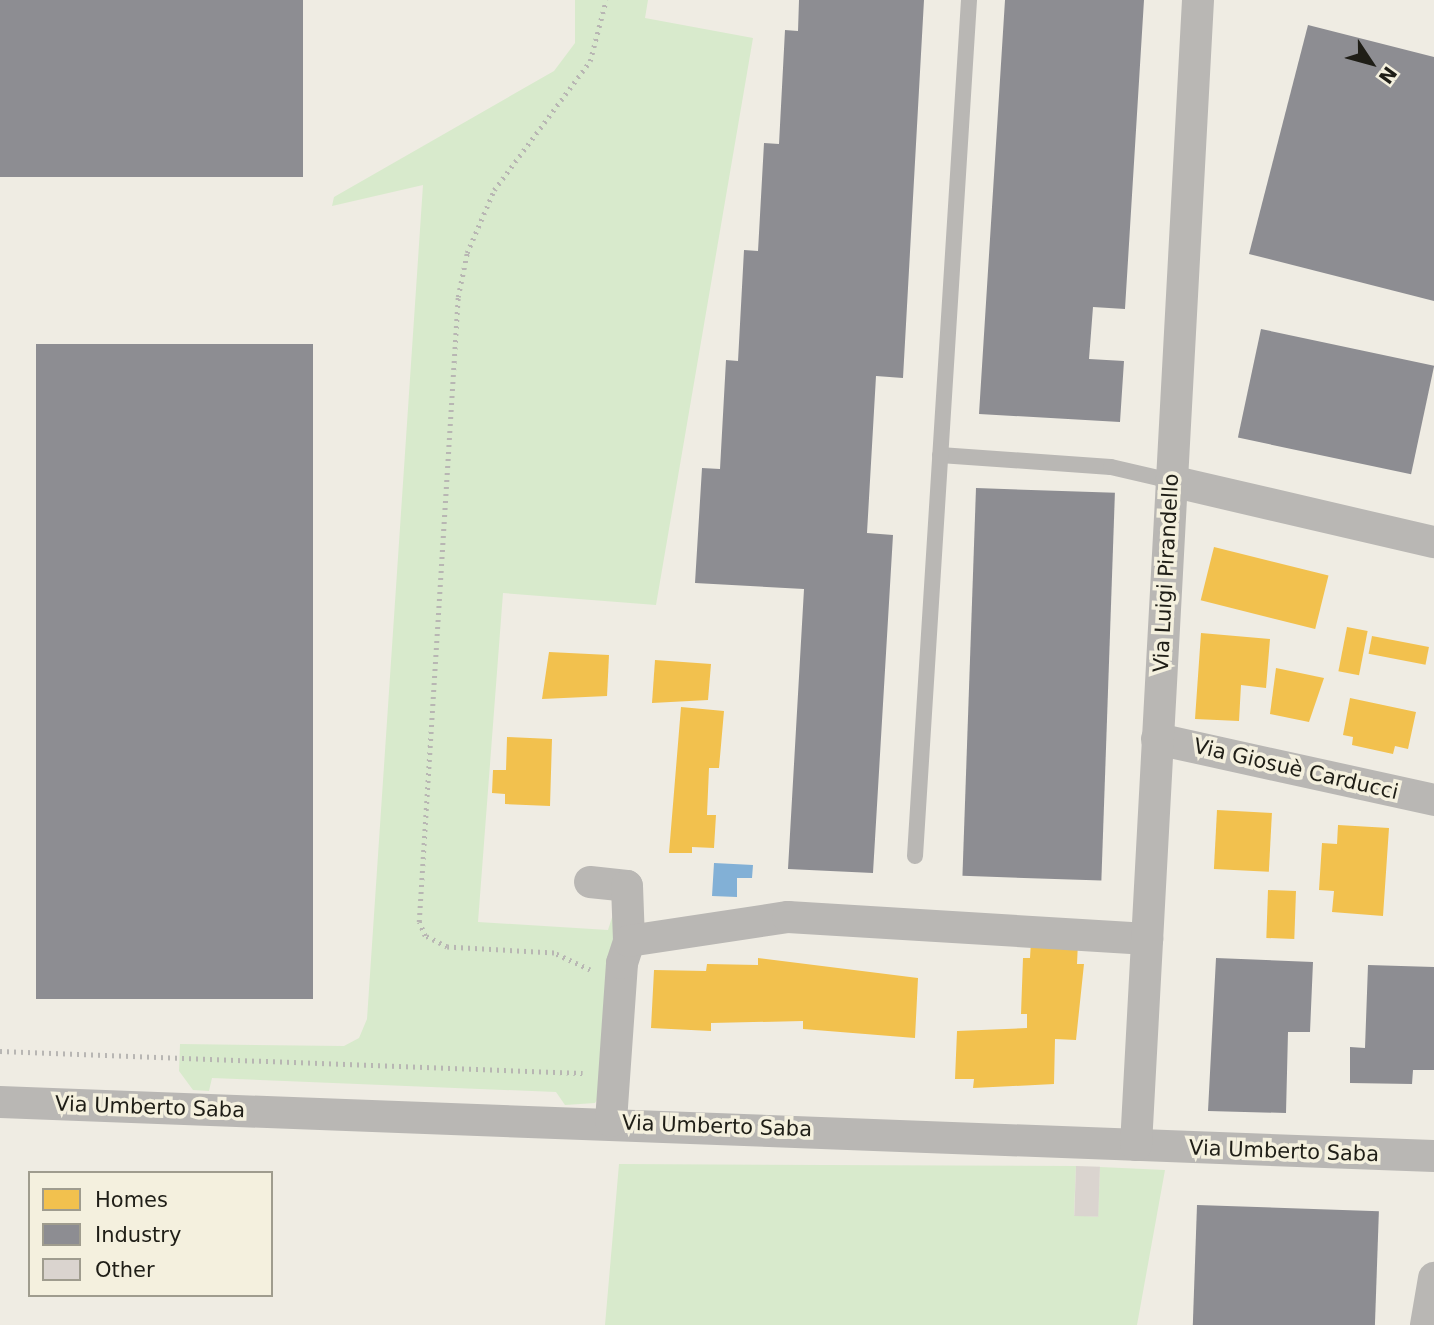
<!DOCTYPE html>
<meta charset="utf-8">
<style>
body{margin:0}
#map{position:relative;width:1434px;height:1325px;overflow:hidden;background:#efece3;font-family:"DejaVu Sans",sans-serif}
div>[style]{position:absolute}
.green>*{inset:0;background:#d8eacc}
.water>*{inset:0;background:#82b0d6}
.homes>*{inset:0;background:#f2c14e;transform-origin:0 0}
.industry>*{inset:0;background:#8d8d92;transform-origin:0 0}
.building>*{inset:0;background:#dad4cf;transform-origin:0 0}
.path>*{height:4.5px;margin-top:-2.25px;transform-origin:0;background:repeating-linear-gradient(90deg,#b8b6b3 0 2px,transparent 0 7px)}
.lane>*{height:16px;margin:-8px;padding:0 8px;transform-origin:8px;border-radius:8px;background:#b9b7b4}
.street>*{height:32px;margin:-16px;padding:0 16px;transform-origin:16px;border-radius:16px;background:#b9b7b4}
span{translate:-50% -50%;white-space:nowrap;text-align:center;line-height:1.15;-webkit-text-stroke:7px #f4f0de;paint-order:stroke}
.street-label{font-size:21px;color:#1f1e17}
.legend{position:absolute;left:28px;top:1171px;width:245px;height:126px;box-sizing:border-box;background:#f4f0de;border:2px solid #9f9c8e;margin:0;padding:9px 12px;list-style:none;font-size:21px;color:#1f1e17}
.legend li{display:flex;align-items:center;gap:14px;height:35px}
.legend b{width:35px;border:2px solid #9f9c8e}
.north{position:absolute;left:1336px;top:28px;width:70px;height:70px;-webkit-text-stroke:5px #f4f0de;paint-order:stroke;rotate:126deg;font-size:19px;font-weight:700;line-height:28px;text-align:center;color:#1f1e17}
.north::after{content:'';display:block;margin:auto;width:24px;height:32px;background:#1f1e17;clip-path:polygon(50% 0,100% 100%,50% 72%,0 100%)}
</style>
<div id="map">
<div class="green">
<div style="clip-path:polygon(575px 0,648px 0,645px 18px,753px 38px,656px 605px,503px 593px,478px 922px,608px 930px,615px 908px,603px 1090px,595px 1103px,565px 1105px,556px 1092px,212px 1078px,209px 1091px,193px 1090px,179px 1071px,180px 1044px,344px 1046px,359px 1038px,367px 1019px,423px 185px,332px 206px,334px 197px,554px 71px,575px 43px)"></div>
<div style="clip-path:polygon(619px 1164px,1076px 1166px,1074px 1215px,1098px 1217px,1100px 1167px,1165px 1170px,1137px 1325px,605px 1325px)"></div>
</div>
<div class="water">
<div style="clip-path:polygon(714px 863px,753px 865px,752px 878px,737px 878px,737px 897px,712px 896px)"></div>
</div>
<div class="homes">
<div style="left:1214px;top:547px;width:118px;height:55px;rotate:14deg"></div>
<div style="left:1347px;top:627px;width:21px;height:45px;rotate:11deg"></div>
<div style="clip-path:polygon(1201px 633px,1270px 639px,1266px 688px,1241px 685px,1239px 721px,1195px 719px)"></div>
<div style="left:1372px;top:636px;width:58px;height:18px;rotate:11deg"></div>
<div style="clip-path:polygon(549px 652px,609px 655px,607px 696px,542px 699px)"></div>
<div style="clip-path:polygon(655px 660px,711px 664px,708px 700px,652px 703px)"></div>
<div style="clip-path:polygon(1276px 668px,1324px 678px,1309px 722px,1270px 714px)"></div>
<div style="clip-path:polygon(1350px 698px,1416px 712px,1408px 749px,1395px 746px,1393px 754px,1352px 745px,1353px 737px,1343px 735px)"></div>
<div style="clip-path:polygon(681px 707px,724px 711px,719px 768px,709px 768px,707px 815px,716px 815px,714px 848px,692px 847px,692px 853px,669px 853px)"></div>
<div style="clip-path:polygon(507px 737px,552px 739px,550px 806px,505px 804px,505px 794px,492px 793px,493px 770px,506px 770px)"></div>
<div style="left:1217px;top:810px;width:55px;height:59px;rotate:3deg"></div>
<div style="clip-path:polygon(1338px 825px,1389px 828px,1383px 916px,1332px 912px,1334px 891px,1319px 890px,1322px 843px,1337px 844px)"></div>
<div style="left:1268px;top:890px;width:28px;height:48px;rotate:2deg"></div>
<div style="clip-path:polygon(1031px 941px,1078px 942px,1077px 964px,1084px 964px,1076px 1040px,1055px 1039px,1054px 1084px,973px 1088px,974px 1079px,955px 1079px,957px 1031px,1027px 1028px,1027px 1014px,1021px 1014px,1023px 958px,1030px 958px)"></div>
<div style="clip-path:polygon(758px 958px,918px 978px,915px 1038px,803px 1029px,803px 1021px,711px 1023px,711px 1031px,651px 1028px,654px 970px,706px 971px,707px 964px,758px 965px)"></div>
</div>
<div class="industry">
<div style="left:0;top:0;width:303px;height:177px"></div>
<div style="clip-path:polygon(799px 0,924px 0,903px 378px,876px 376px,867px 533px,893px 535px,873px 873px,788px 869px,804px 589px,695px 583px,702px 468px,720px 469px,726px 360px,738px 361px,744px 250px,758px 251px,764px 143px,779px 144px,785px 30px,798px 31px)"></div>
<div style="clip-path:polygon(1005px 0,1144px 0,1125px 309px,1093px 307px,1089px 359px,1124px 361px,1120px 422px,979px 414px)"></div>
<div style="clip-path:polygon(1308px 25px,1434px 57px,1434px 301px,1249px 254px)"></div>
<div style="left:1261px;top:329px;width:177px;height:111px;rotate:12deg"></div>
<div style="left:36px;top:344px;width:277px;height:655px"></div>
<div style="left:976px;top:488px;width:139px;height:388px;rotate:2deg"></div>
<div style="clip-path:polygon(1216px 958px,1313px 962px,1310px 1032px,1288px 1032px,1286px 1113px,1208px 1111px)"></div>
<div style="clip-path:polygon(1368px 965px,1434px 967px,1434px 1070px,1413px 1070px,1412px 1084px,1350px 1083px,1350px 1047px,1365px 1048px)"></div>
<div style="left:1197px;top:1205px;width:182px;height:120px;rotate:2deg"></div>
</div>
<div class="building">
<div style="left:1076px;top:1166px;width:24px;height:50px;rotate:2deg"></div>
</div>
<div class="path">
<div style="left:590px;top:970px;width:40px;rotate:-155deg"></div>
<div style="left:554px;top:953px;width:107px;rotate:-176.8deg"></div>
<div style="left:447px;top:947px;width:25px;rotate:-153deg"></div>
<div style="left:425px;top:936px;width:15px;rotate:-113deg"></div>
<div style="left:419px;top:922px;width:626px;rotate:-86.43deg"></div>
<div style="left:458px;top:297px;width:45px;rotate:-78.4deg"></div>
<div style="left:467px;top:253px;width:69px;rotate:-66.8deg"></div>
<div style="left:494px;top:190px;width:161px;rotate:-53.3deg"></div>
<div style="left:590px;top:61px;width:63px;rotate:-75.3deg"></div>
<div style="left:0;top:1051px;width:583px;rotate:2.16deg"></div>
</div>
<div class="lane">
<div style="left:940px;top:455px;width:171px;rotate:4deg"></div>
<div style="left:1111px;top:467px;width:62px;rotate:13.1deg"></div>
<div style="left:915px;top:856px;width:858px;rotate:-86.39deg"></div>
</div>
<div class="street">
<div style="left:1171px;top:481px;width:270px;rotate:13.1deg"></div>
<div style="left:1157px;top:739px;width:284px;rotate:12.4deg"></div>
<div style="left:590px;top:882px;width:37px;rotate:6deg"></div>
<div style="left:627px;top:886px;width:55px;rotate:87.9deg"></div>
<div style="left:0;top:1102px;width:1435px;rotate:2.16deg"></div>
<div style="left:611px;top:1121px;width:158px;rotate:-86deg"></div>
<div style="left:622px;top:963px;width:23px;rotate:-72deg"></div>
<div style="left:629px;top:941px;width:161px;rotate:-8.6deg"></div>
<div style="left:788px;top:917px;width:360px;rotate:3.5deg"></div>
<div style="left:1136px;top:1145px;width:1147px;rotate:-86.9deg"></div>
<div style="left:1426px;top:1325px;width:48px;rotate:-80.3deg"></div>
</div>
<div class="street-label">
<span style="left:1166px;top:573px;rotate:-87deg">Via Luigi Pirandello</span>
<span style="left:1296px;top:769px;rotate:13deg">Via Giosuè Carducci</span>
<span style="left:150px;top:1107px;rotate:2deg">Via Umberto Saba</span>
<span style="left:717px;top:1126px;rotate:2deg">Via Umberto Saba</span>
<span style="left:1284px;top:1151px;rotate:2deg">Via Umberto Saba</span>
</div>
<ul class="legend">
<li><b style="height:19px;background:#f2c14e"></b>Homes</li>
<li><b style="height:19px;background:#8d8d92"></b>Industry</li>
<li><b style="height:19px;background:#dad4cf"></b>Other</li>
</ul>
<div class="north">N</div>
</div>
